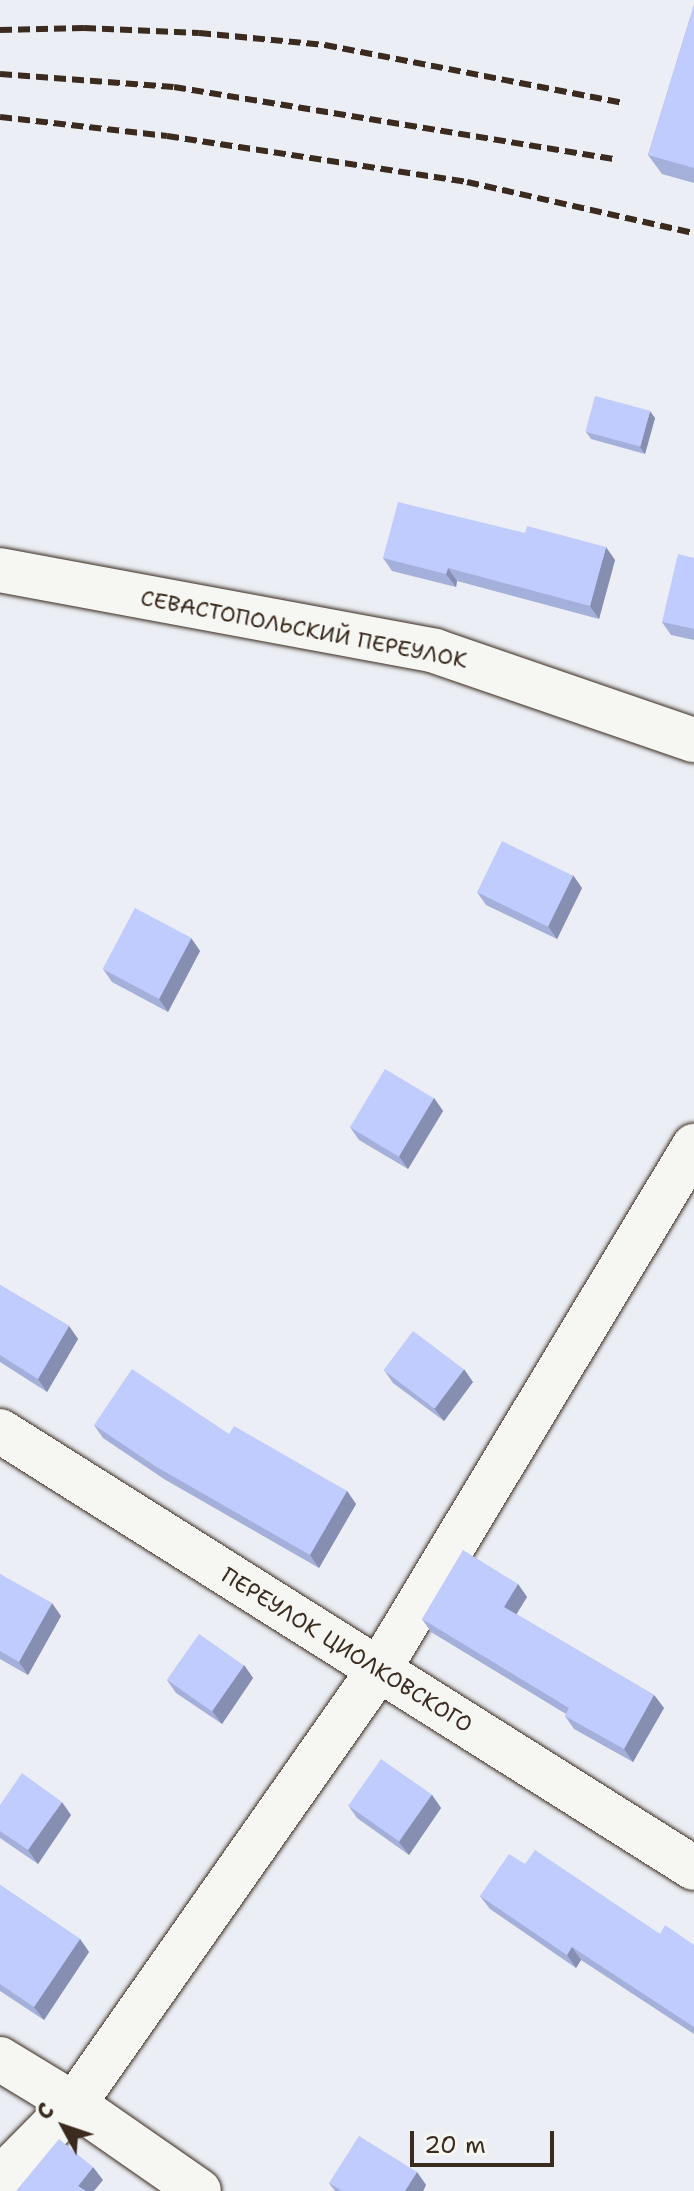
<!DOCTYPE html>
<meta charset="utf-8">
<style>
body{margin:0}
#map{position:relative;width:694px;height:2191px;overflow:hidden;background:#ebeef4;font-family:"Shantell Sans",sans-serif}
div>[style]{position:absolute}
.roads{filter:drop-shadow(0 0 2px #3b2a1e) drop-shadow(0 0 2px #3b2a1e)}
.street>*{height:44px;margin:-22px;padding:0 22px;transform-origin:22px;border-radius:22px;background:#f6f6f2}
.rail>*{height:6px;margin-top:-3px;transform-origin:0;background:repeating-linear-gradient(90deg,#3b2a1e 0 12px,transparent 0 18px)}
.wall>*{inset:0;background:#a4afda}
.shaded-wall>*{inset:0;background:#868fb1}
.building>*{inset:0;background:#bfccfd;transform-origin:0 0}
span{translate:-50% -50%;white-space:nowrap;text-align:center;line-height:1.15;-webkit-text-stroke:6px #f6f6f2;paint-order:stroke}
.street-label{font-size:22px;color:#3b2a1e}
.north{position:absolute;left:24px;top:2087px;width:80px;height:80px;-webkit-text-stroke:6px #f6f6f2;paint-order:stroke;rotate:310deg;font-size:22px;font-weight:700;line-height:32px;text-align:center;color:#3b2a1e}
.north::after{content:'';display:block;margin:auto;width:28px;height:36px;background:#3b2a1e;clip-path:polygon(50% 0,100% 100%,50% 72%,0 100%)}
.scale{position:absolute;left:410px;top:2131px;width:144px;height:36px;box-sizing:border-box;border:4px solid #3b2a1e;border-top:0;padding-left:10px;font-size:24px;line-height:28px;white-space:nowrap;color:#3b2a1e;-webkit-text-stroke:6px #f6f6f2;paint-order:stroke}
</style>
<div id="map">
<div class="roads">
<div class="street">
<div style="left:0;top:570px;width:442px;rotate:10.5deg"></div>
<div style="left:435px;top:651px;width:274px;rotate:19deg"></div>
<div style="left:0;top:1431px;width:820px;rotate:32.2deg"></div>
<div style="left:0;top:2059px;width:87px;rotate:31.3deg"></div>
<div style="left:74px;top:2104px;width:152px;rotate:34.8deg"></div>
<div style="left:0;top:2179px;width:105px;rotate:-45.4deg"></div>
<div style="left:74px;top:2104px;width:529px;rotate:-54.93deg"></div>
<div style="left:378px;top:1671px;width:613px;rotate:-58.96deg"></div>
</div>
</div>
<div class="rail">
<div style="left:0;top:30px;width:84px;rotate:-1.4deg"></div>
<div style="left:84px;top:28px;width:115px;rotate:2.5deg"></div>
<div style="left:199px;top:33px;width:127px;rotate:5.4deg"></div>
<div style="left:325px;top:45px;width:304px;rotate:11deg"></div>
<div style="left:0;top:74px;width:174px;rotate:4.3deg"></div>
<div style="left:174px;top:87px;width:447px;rotate:9.3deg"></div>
<div style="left:0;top:117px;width:168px;rotate:6.5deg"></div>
<div style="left:167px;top:136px;width:304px;rotate:8.7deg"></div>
<div style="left:467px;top:182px;width:233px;rotate:12.7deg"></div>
</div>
<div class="wall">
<div style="clip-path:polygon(694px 5px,694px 183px,662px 174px,648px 155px)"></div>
<div style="clip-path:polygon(655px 418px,645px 454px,591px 439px,586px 432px)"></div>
<div style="clip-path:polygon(383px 558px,615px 560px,599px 619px,457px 581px,456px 587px,392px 571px)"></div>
<div style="clip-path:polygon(694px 558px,694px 640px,671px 635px,662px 622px)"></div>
<div style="clip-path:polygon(582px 888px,557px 939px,486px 905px,477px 892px)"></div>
<div style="clip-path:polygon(191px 938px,200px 951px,168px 1012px,112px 982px,103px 969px)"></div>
<div style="clip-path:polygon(434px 1098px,443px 1111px,408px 1169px,359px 1140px,350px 1127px)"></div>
<div style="clip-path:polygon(0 1285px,69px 1326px,78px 1339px,47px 1392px,0 1362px)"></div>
<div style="clip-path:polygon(384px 1370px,473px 1382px,444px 1421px,393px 1383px)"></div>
<div style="clip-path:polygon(94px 1425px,229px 1434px,347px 1491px,356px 1504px,319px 1568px,164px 1479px,103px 1438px)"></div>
<div style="clip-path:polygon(0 1574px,61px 1616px,28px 1675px,0 1659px)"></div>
<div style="clip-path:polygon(518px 1584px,527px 1597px,516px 1614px,654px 1695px,664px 1708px,633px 1762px,574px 1729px,565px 1716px,566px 1714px,431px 1632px,422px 1619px)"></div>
<div style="clip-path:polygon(244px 1665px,253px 1678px,222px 1724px,176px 1693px,167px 1680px)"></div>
<div style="clip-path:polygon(432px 1795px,441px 1808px,409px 1855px,357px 1818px,348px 1805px)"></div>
<div style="clip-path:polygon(0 1805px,71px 1815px,38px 1864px,0 1838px)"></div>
<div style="clip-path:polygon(525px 1864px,660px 1934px,694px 1945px,694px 2034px,581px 1960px,576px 1968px,490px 1909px,480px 1896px)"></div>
<div style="clip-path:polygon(0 1885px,80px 1939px,89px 1952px,44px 2020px,0 1991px)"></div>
<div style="clip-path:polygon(417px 2172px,426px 2185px,423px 2191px,335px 2191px,329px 2183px)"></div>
</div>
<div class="shaded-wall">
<div style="clip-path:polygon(650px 411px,655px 418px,645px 454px,640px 447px)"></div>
<div style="clip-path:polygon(606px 547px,615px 560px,599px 619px,590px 606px)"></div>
<div style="clip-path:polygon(448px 568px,457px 581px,456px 587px,446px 574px)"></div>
<div style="clip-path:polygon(573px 875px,582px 888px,557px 939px,548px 926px)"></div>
<div style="clip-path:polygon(191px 938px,200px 951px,168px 1012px,159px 999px)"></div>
<div style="clip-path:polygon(434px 1098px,443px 1111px,408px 1169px,399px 1156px)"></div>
<div style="clip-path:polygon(69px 1326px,78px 1339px,47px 1392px,38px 1379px)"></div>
<div style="clip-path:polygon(464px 1369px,473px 1382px,444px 1421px,434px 1408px)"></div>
<div style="clip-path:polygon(347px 1491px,356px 1504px,319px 1568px,310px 1555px)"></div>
<div style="clip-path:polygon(518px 1584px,527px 1597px,513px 1620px,504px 1607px)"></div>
<div style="clip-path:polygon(52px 1603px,61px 1616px,28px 1675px,19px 1662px)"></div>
<div style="clip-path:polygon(244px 1665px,253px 1678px,222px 1724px,212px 1711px)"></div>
<div style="clip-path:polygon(654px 1695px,664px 1708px,633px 1762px,624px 1749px)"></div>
<div style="clip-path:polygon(432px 1795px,441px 1808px,409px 1855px,399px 1842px)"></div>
<div style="clip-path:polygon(62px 1802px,71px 1815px,38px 1864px,28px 1850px)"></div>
<div style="clip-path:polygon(80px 1939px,89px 1952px,44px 2020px,34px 2007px)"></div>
<div style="clip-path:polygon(572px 1947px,581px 1960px,576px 1968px,567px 1955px)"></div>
<div style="clip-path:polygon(93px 2167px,103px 2180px,94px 2191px,82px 2191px,78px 2186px)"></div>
<div style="clip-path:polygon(417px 2172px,426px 2185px,423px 2191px,405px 2191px)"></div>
</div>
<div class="building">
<div style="clip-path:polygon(694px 5px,694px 168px,648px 155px)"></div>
<div style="left:595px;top:396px;width:57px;height:37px;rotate:15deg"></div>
<div style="clip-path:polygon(398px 502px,525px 533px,527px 526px,606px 547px,590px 606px,448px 568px,446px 574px,383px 558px)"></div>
<div style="clip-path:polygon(678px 554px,694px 558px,694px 629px,662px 622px)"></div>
<div style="left:502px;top:841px;width:79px;height:57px;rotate:26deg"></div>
<div style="left:135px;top:908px;width:64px;height:69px;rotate:28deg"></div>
<div style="left:385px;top:1069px;width:57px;height:68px;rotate:31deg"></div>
<div style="clip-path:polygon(0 1285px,69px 1326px,38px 1379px,0 1355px)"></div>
<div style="left:413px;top:1331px;width:64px;height:49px;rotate:37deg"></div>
<div style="clip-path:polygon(132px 1369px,229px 1434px,234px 1426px,347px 1491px,310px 1555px,155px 1466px,94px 1425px)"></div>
<div style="clip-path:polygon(463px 1550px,518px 1584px,504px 1607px,654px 1695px,624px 1749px,565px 1716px,569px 1708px,422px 1619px)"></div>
<div style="clip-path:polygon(0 1574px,52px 1603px,19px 1662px,0 1651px)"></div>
<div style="left:199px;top:1634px;width:55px;height:56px;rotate:35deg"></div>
<div style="left:381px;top:1759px;width:62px;height:57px;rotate:35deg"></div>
<div style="clip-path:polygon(22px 1773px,62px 1802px,28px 1850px,0 1831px,0 1805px)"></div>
<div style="clip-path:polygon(535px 1850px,660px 1934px,665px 1925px,694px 1945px,694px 2027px,572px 1947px,567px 1955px,480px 1896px,509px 1854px,525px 1864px)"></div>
<div style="clip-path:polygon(0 1885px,80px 1939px,34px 2007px,0 1984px)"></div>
<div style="clip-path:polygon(359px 2136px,417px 2172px,405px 2191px,342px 2191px,329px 2183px)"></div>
<div style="clip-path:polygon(59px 2139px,93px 2167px,78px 2186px,86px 2191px,16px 2191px)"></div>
</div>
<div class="street-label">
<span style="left:304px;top:629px;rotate:11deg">СЕВАСТОПОЛЬСКИЙ ПЕРЕУЛОК</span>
<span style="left:347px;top:1650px;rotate:32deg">ПЕРЕУЛОК ЦИОЛКОВСКОГО</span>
</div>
<div class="north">С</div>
<div class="scale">20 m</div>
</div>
